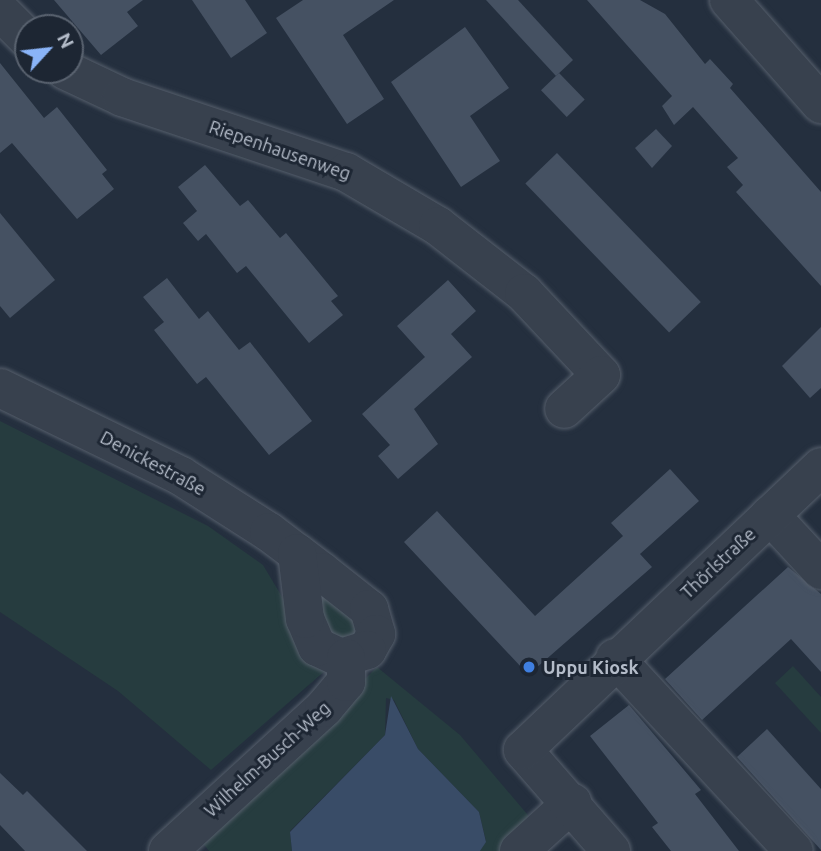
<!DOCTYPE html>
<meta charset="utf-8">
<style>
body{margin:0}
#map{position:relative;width:821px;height:851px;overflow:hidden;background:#242f3e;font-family:Ubuntu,sans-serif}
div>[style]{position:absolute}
.green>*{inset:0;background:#263c3f}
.water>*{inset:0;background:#394c67}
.building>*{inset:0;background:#455162;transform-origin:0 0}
.roads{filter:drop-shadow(0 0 2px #565f6c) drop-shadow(0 0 2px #565f6c)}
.minor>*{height:38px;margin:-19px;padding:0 19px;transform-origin:19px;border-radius:19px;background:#38414e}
.dots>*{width:19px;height:19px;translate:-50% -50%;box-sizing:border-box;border:4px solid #1d2633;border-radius:50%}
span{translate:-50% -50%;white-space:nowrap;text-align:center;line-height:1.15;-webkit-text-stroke:6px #1d2633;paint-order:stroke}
.street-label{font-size:18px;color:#b4bcc9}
.poi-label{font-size:18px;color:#b4bcc9;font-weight:700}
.left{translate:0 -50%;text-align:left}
.north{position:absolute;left:14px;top:14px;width:70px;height:70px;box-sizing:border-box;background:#1d2633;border:2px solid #59626f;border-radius:50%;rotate:63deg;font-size:19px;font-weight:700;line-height:28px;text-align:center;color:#b4bcc9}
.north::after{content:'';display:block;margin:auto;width:24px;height:32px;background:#8ab4f8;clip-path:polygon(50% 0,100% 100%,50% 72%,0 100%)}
</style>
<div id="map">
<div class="green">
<div style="clip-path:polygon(0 421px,208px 526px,263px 565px,326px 670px,211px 770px,118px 691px,0 612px)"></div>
<div style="clip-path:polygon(313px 586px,352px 611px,357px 633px,335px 645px)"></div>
<div style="clip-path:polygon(793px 666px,821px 697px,821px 733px,775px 683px)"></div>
<div style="clip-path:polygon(377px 667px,460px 735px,538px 827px,512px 851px,480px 851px,486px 841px,479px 812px,418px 749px,394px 700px,386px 698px,385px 735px,290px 831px,292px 851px,209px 851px,201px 841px)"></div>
</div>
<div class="water">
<div style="clip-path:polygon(391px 696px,418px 749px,479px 812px,486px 842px,480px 851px,292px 851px,290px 832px,385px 735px)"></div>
</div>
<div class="building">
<div style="clip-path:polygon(54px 0,143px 0,127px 12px,138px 26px,101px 55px)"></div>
<div style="clip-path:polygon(192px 0,245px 0,267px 33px,231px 58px)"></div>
<div style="clip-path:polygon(303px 0,394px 0,343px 35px,384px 99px,347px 124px,276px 18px)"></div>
<div style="clip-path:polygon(486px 0,518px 0,573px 60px,556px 76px)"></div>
<div style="clip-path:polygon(587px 0,640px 0,665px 14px,705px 64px,710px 59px,733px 84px,730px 88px,821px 192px,821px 286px,736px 192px,743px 185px,727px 167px,738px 158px,693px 107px,674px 125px,662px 106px,672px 96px)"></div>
<div style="clip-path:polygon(465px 27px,509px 88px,470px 116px,500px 161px,461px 187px,391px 82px)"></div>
<div style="clip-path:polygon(0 63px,44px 118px,57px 107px,107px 170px,102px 174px,114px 189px,77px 219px,12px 143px,0 153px)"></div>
<div style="left:559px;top:73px;width:37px;height:25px;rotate:46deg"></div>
<div style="clip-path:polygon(656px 129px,672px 146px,652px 168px,635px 148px)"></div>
<div style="left:557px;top:153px;width:207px;height:44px;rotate:46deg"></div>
<div style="clip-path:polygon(205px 165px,240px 206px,248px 200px,280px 238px,286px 233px,338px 296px,331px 301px,343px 315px,309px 343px,246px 266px,237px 273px,206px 234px,198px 241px,183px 223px,197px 211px,178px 187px)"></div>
<div style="clip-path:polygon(0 213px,55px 280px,10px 318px,0 306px)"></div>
<div style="clip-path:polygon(167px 278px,199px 319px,208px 311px,239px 350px,250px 342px,312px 421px,269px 455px,206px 377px,197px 384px,154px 330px,164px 322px,143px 297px)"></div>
<div style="clip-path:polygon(448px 280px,476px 311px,451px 334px,472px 357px,414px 409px,438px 444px,398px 479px,378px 456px,390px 445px,362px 414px,425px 357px,397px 326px)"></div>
<div style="clip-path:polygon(821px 327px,821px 388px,810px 398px,782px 366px)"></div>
<div style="clip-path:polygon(670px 469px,699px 501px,640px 554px,652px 567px,535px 669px,522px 668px,404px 542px,437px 511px,535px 616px,623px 536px,611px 523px)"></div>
<div style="clip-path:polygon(788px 567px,821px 594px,821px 672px,791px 639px,702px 720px,665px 679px)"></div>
<div style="clip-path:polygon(629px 705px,701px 790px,695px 794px,739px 851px,671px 851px,652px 827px,658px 823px,590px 736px)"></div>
<div style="clip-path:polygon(767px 729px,821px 789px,821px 850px,737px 757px)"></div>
<div style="clip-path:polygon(0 773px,23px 795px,27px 791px,87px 851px,25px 851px,0 825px)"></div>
</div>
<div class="roads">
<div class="minor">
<div style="left:729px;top:0;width:139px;rotate:48.5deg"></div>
<div style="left:0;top:11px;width:40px;rotate:45deg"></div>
<div style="left:65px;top:70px;width:63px;rotate:25.3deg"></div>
<div style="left:122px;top:97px;width:236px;rotate:18.5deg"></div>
<div style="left:346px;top:172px;width:107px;rotate:30.4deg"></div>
<div style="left:438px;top:226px;width:109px;rotate:37.9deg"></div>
<div style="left:524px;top:293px;width:112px;rotate:46.8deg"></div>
<div style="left:601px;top:375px;width:50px;rotate:137.4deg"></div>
<div style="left:0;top:388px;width:201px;rotate:25.9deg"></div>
<div style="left:181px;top:476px;width:104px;rotate:32.5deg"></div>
<div style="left:269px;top:532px;width:35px;rotate:37deg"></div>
<div style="left:297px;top:553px;width:31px;rotate:37deg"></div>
<div style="left:322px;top:572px;width:60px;rotate:38.2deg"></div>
<div style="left:369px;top:609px;width:26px;rotate:74deg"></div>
<div style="left:376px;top:634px;width:18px;rotate:119deg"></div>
<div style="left:367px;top:650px;width:27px;rotate:163deg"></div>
<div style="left:341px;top:658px;width:26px;rotate:-155deg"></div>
<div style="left:317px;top:647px;width:30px;rotate:-113deg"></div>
<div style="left:305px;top:619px;width:66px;rotate:-96.9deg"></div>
<div style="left:770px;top:515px;width:75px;rotate:47.2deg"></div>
<div style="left:615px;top:658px;width:263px;rotate:47.2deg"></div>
<div style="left:168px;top:851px;width:212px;rotate:-42.5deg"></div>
<div style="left:324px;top:708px;width:34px;rotate:-50deg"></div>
<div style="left:346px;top:682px;width:24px;rotate:-90deg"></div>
<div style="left:519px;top:851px;width:72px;rotate:-42.2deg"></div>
<div style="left:611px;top:851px;width:134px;rotate:-131.1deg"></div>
<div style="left:523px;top:750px;width:411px;rotate:-43.5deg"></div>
</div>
</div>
<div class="dots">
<div style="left:529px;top:667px;background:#3f7fe0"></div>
</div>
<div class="street-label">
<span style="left:280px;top:150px;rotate:19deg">Riepenhausenweg</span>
<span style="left:153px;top:463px;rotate:28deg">Denickestraße</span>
<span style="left:718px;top:563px;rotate:-43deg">Thörlstraße</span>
<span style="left:267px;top:759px;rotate:-42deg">Wilhelm-Busch-Weg</span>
</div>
<div class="poi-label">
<span class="left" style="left:543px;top:667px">Uppu Kiosk</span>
</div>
<div class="north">N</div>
</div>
